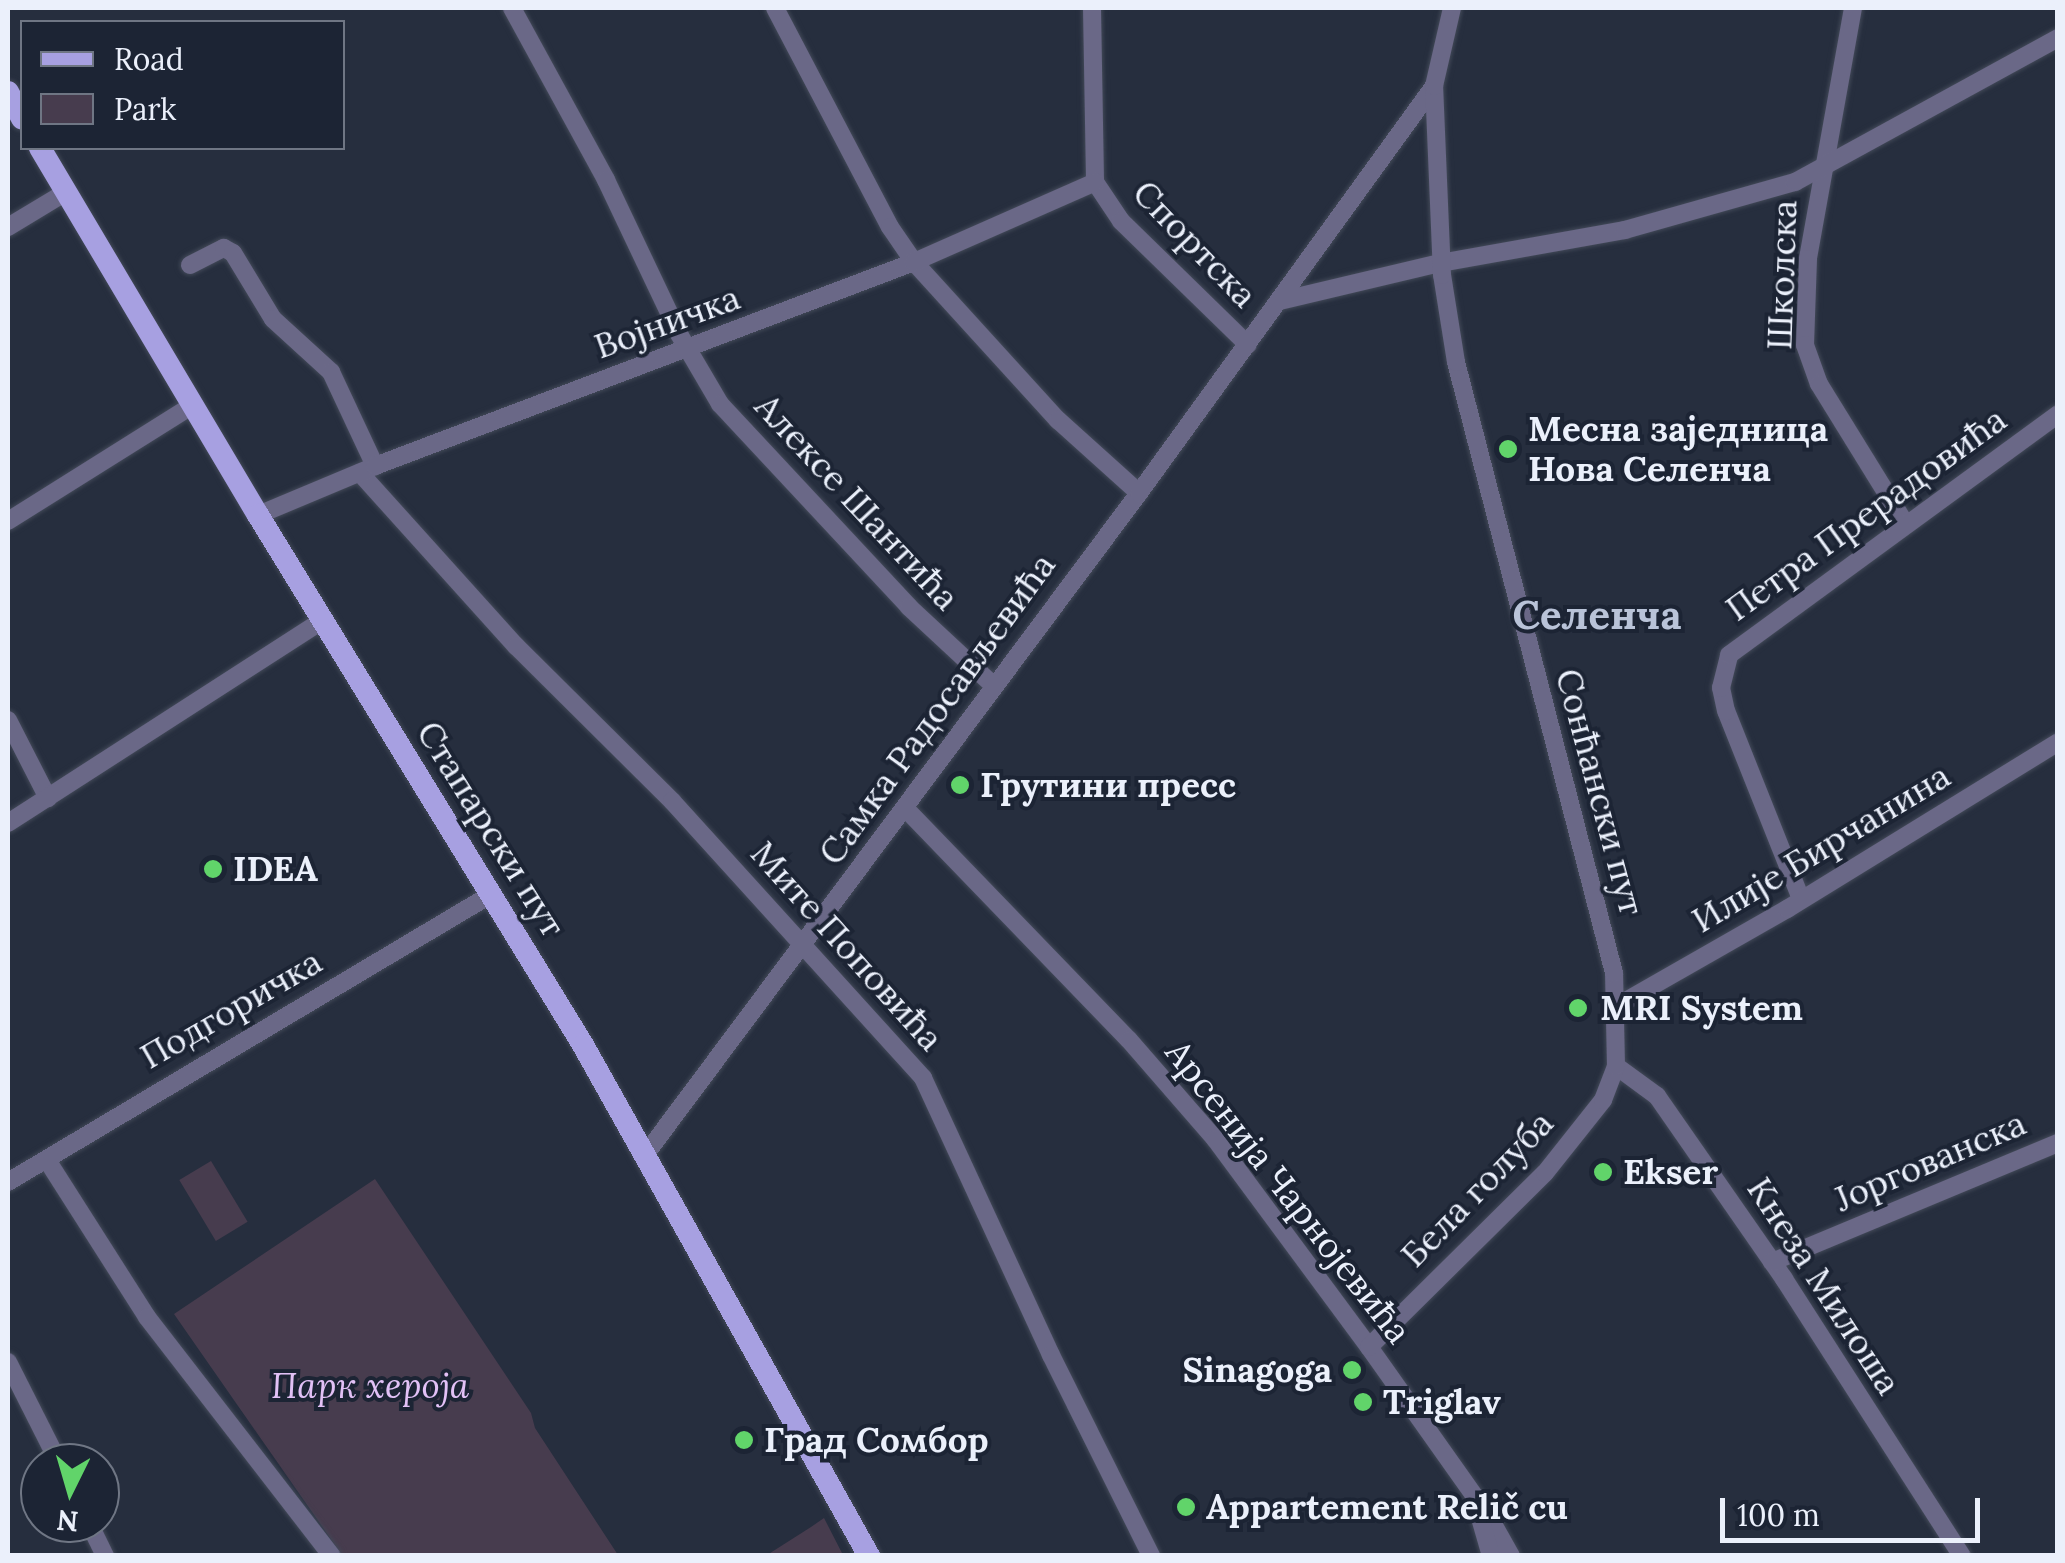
<!DOCTYPE html>
<meta charset="utf-8">
<style>
body{margin:0}
#map{position:relative;width:2065px;height:1563px;overflow:hidden;background:#262e3e;font-family:Lora,serif}
div>[style]{position:absolute}
.green>*{inset:0;background:#473c4e;transform-origin:0 0}
.roads{filter:drop-shadow(0 0 2px #424958) drop-shadow(0 0 2px #424958)}
.minor>*{height:18px;margin:-9px;padding:0 9px;transform-origin:9px;border-radius:9px;background:#6a6887}
.major>*{height:22px;margin:-11px;padding:0 11px;transform-origin:11px;border-radius:11px;background:#a7a0e1}
.dots>*{width:28px;height:28px;translate:-50% -50%;box-sizing:border-box;border:5px solid #1c2434;border-radius:50%}
span{translate:-50% -50%;white-space:nowrap;text-align:center;line-height:1.15;-webkit-text-stroke:8px #1c2434;paint-order:stroke}
.street-label{font-size:35px;color:#ebf0fb}
.poi-label{font-size:35px;color:#ebf0fb;font-weight:700}
.left{translate:0 -50%;text-align:left}
.right{translate:-100% -50%;text-align:right}
.park-label{font-size:35px;color:#e2c1f6;font-style:italic}
.quarter-label{font-size:40px;color:#b9c3d8;font-weight:700}
.frame{position:absolute;inset:0;border:10px solid #ebf0fb;pointer-events:none}
.legend{position:absolute;left:20px;top:20px;width:325px;height:130px;box-sizing:border-box;background:#1c2434;border:2px solid #6f7684;margin:0;padding:12px 18px;list-style:none;font-size:30px;color:#ebf0fb}
.legend li{display:flex;align-items:center;gap:20px;height:50px}
.legend b{width:50px;border:2px solid #6f7684}
.north{position:absolute;left:20px;top:1443px;width:100px;height:100px;box-sizing:border-box;background:#1c2434;border:2px solid #6f7684;border-radius:50%;rotate:185deg;font-size:28px;font-weight:700;line-height:40px;text-align:center;color:#ebf0fb}
.north::after{content:'';display:block;margin:auto;width:35px;height:45px;background:#61d46a;clip-path:polygon(50% 0,100% 100%,50% 72%,0 100%)}
.scale{position:absolute;left:1720px;top:1498px;width:260px;height:45px;box-sizing:border-box;border:5px solid #ebf0fb;border-top:0;padding-left:12px;font-size:30px;line-height:35px;white-space:nowrap;color:#ebf0fb;-webkit-text-stroke:8px #1c2434;paint-order:stroke}
</style>
<div id="map">
<div class="green">
<div style="left:211px;top:1161px;width:71px;height:37px;rotate:59deg"></div>
<div style="clip-path:polygon(375px 1179px,531px 1413px,535px 1428px,618px 1555px,342px 1555px,174px 1314px)"></div>
<div style="clip-path:polygon(824px 1518px,843px 1555px,767px 1555px,811px 1527px)"></div>
</div>
<div class="roads">
<div class="minor">
<div style="left:512px;top:8px;width:196px;rotate:61.3deg"></div>
<div style="left:606px;top:180px;width:170px;rotate:64.6deg"></div>
<div style="left:679px;top:334px;width:81px;rotate:59.6deg"></div>
<div style="left:720px;top:404px;width:277px;rotate:47deg"></div>
<div style="left:909px;top:607px;width:115px;rotate:42.9deg"></div>
<div style="left:775px;top:8px;width:247px;rotate:62.3deg"></div>
<div style="left:890px;top:227px;width:42px;rotate:55.6deg"></div>
<div style="left:914px;top:262px;width:214px;rotate:47.7deg"></div>
<div style="left:1058px;top:420px;width:109px;rotate:42deg"></div>
<div style="left:1092px;top:8px;width:174px;rotate:89deg"></div>
<div style="left:1095px;top:182px;width:47px;rotate:56.3deg"></div>
<div style="left:1121px;top:221px;width:177px;rotate:44.3deg"></div>
<div style="left:1853px;top:8px;width:255px;rotate:100.2deg"></div>
<div style="left:1808px;top:259px;width:86px;rotate:92deg"></div>
<div style="left:1805px;top:345px;width:41px;rotate:70.3deg"></div>
<div style="left:1819px;top:384px;width:163px;rotate:58.3deg"></div>
<div style="left:8px;top:227px;width:68px;rotate:-31.1deg"></div>
<div style="left:190px;top:265px;width:38px;rotate:-27deg"></div>
<div style="left:224px;top:248px;width:10px;rotate:29deg"></div>
<div style="left:233px;top:253px;width:77px;rotate:58.8deg"></div>
<div style="left:273px;top:319px;width:79px;rotate:42.4deg"></div>
<div style="left:331px;top:372px;width:104px;rotate:64.9deg"></div>
<div style="left:1280px;top:301px;width:164px;rotate:-13.4deg"></div>
<div style="left:1440px;top:263px;width:188px;rotate:-10.1deg"></div>
<div style="left:1625px;top:230px;width:177px;rotate:-15.8deg"></div>
<div style="left:1795px;top:182px;width:300px;rotate:-28.7deg"></div>
<div style="left:360px;top:473px;width:233px;rotate:48deg"></div>
<div style="left:516px;top:646px;width:220px;rotate:44.8deg"></div>
<div style="left:672px;top:801px;width:374px;rotate:47.8deg"></div>
<div style="left:923px;top:1078px;width:305px;rotate:65.2deg"></div>
<div style="left:1051px;top:1355px;width:225px;rotate:63.5deg"></div>
<div style="left:258px;top:515px;width:127px;rotate:-22.7deg"></div>
<div style="left:375px;top:466px;width:576px;rotate:-20.73deg"></div>
<div style="left:914px;top:262px;width:198px;rotate:-23.8deg"></div>
<div style="left:8px;top:521px;width:218px;rotate:-32.1deg"></div>
<div style="left:8px;top:720px;width:88px;rotate:62.9deg"></div>
<div style="left:905px;top:808px;width:322px;rotate:46deg"></div>
<div style="left:1129px;top:1040px;width:131px;rotate:49deg"></div>
<div style="left:1215px;top:1139px;width:259px;rotate:53.5deg"></div>
<div style="left:1369px;top:1347px;width:206px;rotate:54.7deg"></div>
<div style="left:1488px;top:1515px;width:47px;rotate:60.7deg"></div>
<div style="left:8px;top:823px;width:375px;rotate:-32.8deg"></div>
<div style="left:1801px;top:899px;width:202px;rotate:-111.7deg"></div>
<div style="left:1726px;top:711px;width:24px;rotate:-102deg"></div>
<div style="left:1721px;top:688px;width:34px;rotate:-76deg"></div>
<div style="left:1729px;top:655px;width:408px;rotate:-36.2deg"></div>
<div style="left:1617px;top:1006px;width:196px;rotate:-29.7deg"></div>
<div style="left:1787px;top:909px;width:318px;rotate:-31.6deg"></div>
<div style="left:1616px;top:1066px;width:51px;rotate:36.2deg"></div>
<div style="left:1657px;top:1096px;width:223px;rotate:55.2deg"></div>
<div style="left:1784px;top:1279px;width:329px;rotate:57.3deg"></div>
<div style="left:645px;top:1155px;width:826px;rotate:-53.27deg"></div>
<div style="left:1139px;top:493px;width:503px;rotate:-54.06deg"></div>
<div style="left:47px;top:1160px;width:186px;rotate:57.5deg"></div>
<div style="left:147px;top:1317px;width:302px;rotate:52.3deg"></div>
<div style="left:8px;top:1182px;width:561px;rotate:-30.77deg"></div>
<div style="left:1772px;top:1262px;width:310px;rotate:-22.6deg"></div>
<div style="left:1369px;top:1347px;width:247px;rotate:-44.7deg"></div>
<div style="left:1545px;top:1173px;width:93px;rotate:-51.5deg"></div>
<div style="left:1603px;top:1100px;width:36px;rotate:-69deg"></div>
<div style="left:1616px;top:1066px;width:93px;rotate:-91.2deg"></div>
<div style="left:1614px;top:973px;width:631px;rotate:-104.5deg"></div>
<div style="left:1456px;top:362px;width:88px;rotate:-99.1deg"></div>
<div style="left:1442px;top:275px;width:189px;rotate:-92.4deg"></div>
<div style="left:1434px;top:86px;width:80px;rotate:-77deg"></div>
<div style="left:8px;top:1362px;width:113px;rotate:63.2deg"></div>
<div style="left:1478px;top:1511px;width:47px;rotate:73.9deg"></div>
<div style="left:89px;top:1523px;width:37px;rotate:64deg"></div>
</div>
<div class="major">
<div style="left:8px;top:92px;width:30px;rotate:62deg"></div>
<div style="left:40px;top:148px;width:427px;rotate:59.3deg"></div>
<div style="left:258px;top:515px;width:622px;rotate:58.48deg"></div>
<div style="left:583px;top:1045px;width:586px;rotate:60.76deg"></div>
</div>
</div>
<div class="dots">
<div style="left:1508px;top:449px;background:#61d46a"></div>
<div style="left:960px;top:785px;background:#61d46a"></div>
<div style="left:213px;top:869px;background:#61d46a"></div>
<div style="left:1578px;top:1008px;background:#61d46a"></div>
<div style="left:1603px;top:1172px;background:#61d46a"></div>
<div style="left:1352px;top:1370px;background:#61d46a"></div>
<div style="left:1363px;top:1402px;background:#61d46a"></div>
<div style="left:744px;top:1440px;background:#61d46a"></div>
<div style="left:1186px;top:1507px;background:#61d46a"></div>
</div>
<div class="street-label">
<span style="left:1195px;top:244px;rotate:46deg">Спортска</span>
<span style="left:1782px;top:275px;rotate:-88deg">Школска</span>
<span style="left:667px;top:322px;rotate:-20deg">Војничка</span>
<span style="left:857px;top:502px;rotate:47deg">Алексе Шантића</span>
<span style="left:1866px;top:514px;rotate:-36deg">Петра Прерадовића</span>
<span style="left:937px;top:709px;rotate:-54deg">Самка Радосављевића</span>
<span style="left:1600px;top:792px;rotate:75deg">Сонћански пут</span>
<span style="left:491px;top:829px;rotate:58deg">Стапарски пут</span>
<span style="left:1821px;top:848px;rotate:-31deg">Илије Бирчанина</span>
<span style="left:847px;top:946px;rotate:48deg">Мите Поповића</span>
<span style="left:231px;top:1009px;rotate:-30deg">Подгоричка</span>
<span style="left:1930px;top:1161px;rotate:-23deg">Јоргованска</span>
<span style="left:1477px;top:1189px;rotate:-46deg">Бела голуба</span>
<span style="left:1288px;top:1192px;rotate:52deg">Арсенија Чарнојевића</span>
<span style="left:1824px;top:1286px;rotate:57deg">Кнеза Милоша</span>
</div>
<div class="poi-label">
<span class="left" style="left:1528px;top:449px">Месна заједница<br>Нова Селенча</span>
<span class="left" style="left:980px;top:785px">Грутини пресс</span>
<span class="left" style="left:233px;top:869px">IDEA</span>
<span class="left" style="left:1600px;top:1008px">MRI System</span>
<span class="left" style="left:1623px;top:1172px">Ekser</span>
<span class="right" style="left:1332px;top:1370px">Sinagoga</span>
<span class="left" style="left:1383px;top:1402px">Triglav</span>
<span class="left" style="left:764px;top:1440px">Град Сомбор</span>
<span class="left" style="left:1206px;top:1507px">Appartement Relič cu</span>
</div>
<div class="park-label">
<span style="left:370px;top:1386px">Парк хероја</span>
</div>
<div class="quarter-label">
<span style="left:1597px;top:615px">Селенча</span>
</div>
<div class="frame"></div>
<ul class="legend">
<li><b style="height:12px;background:#a7a0e1"></b>Road</li>
<li><b style="height:28px;background:#473c4e"></b>Park</li>
</ul>
<div class="north">N</div>
<div class="scale">100 m</div>
</div>
